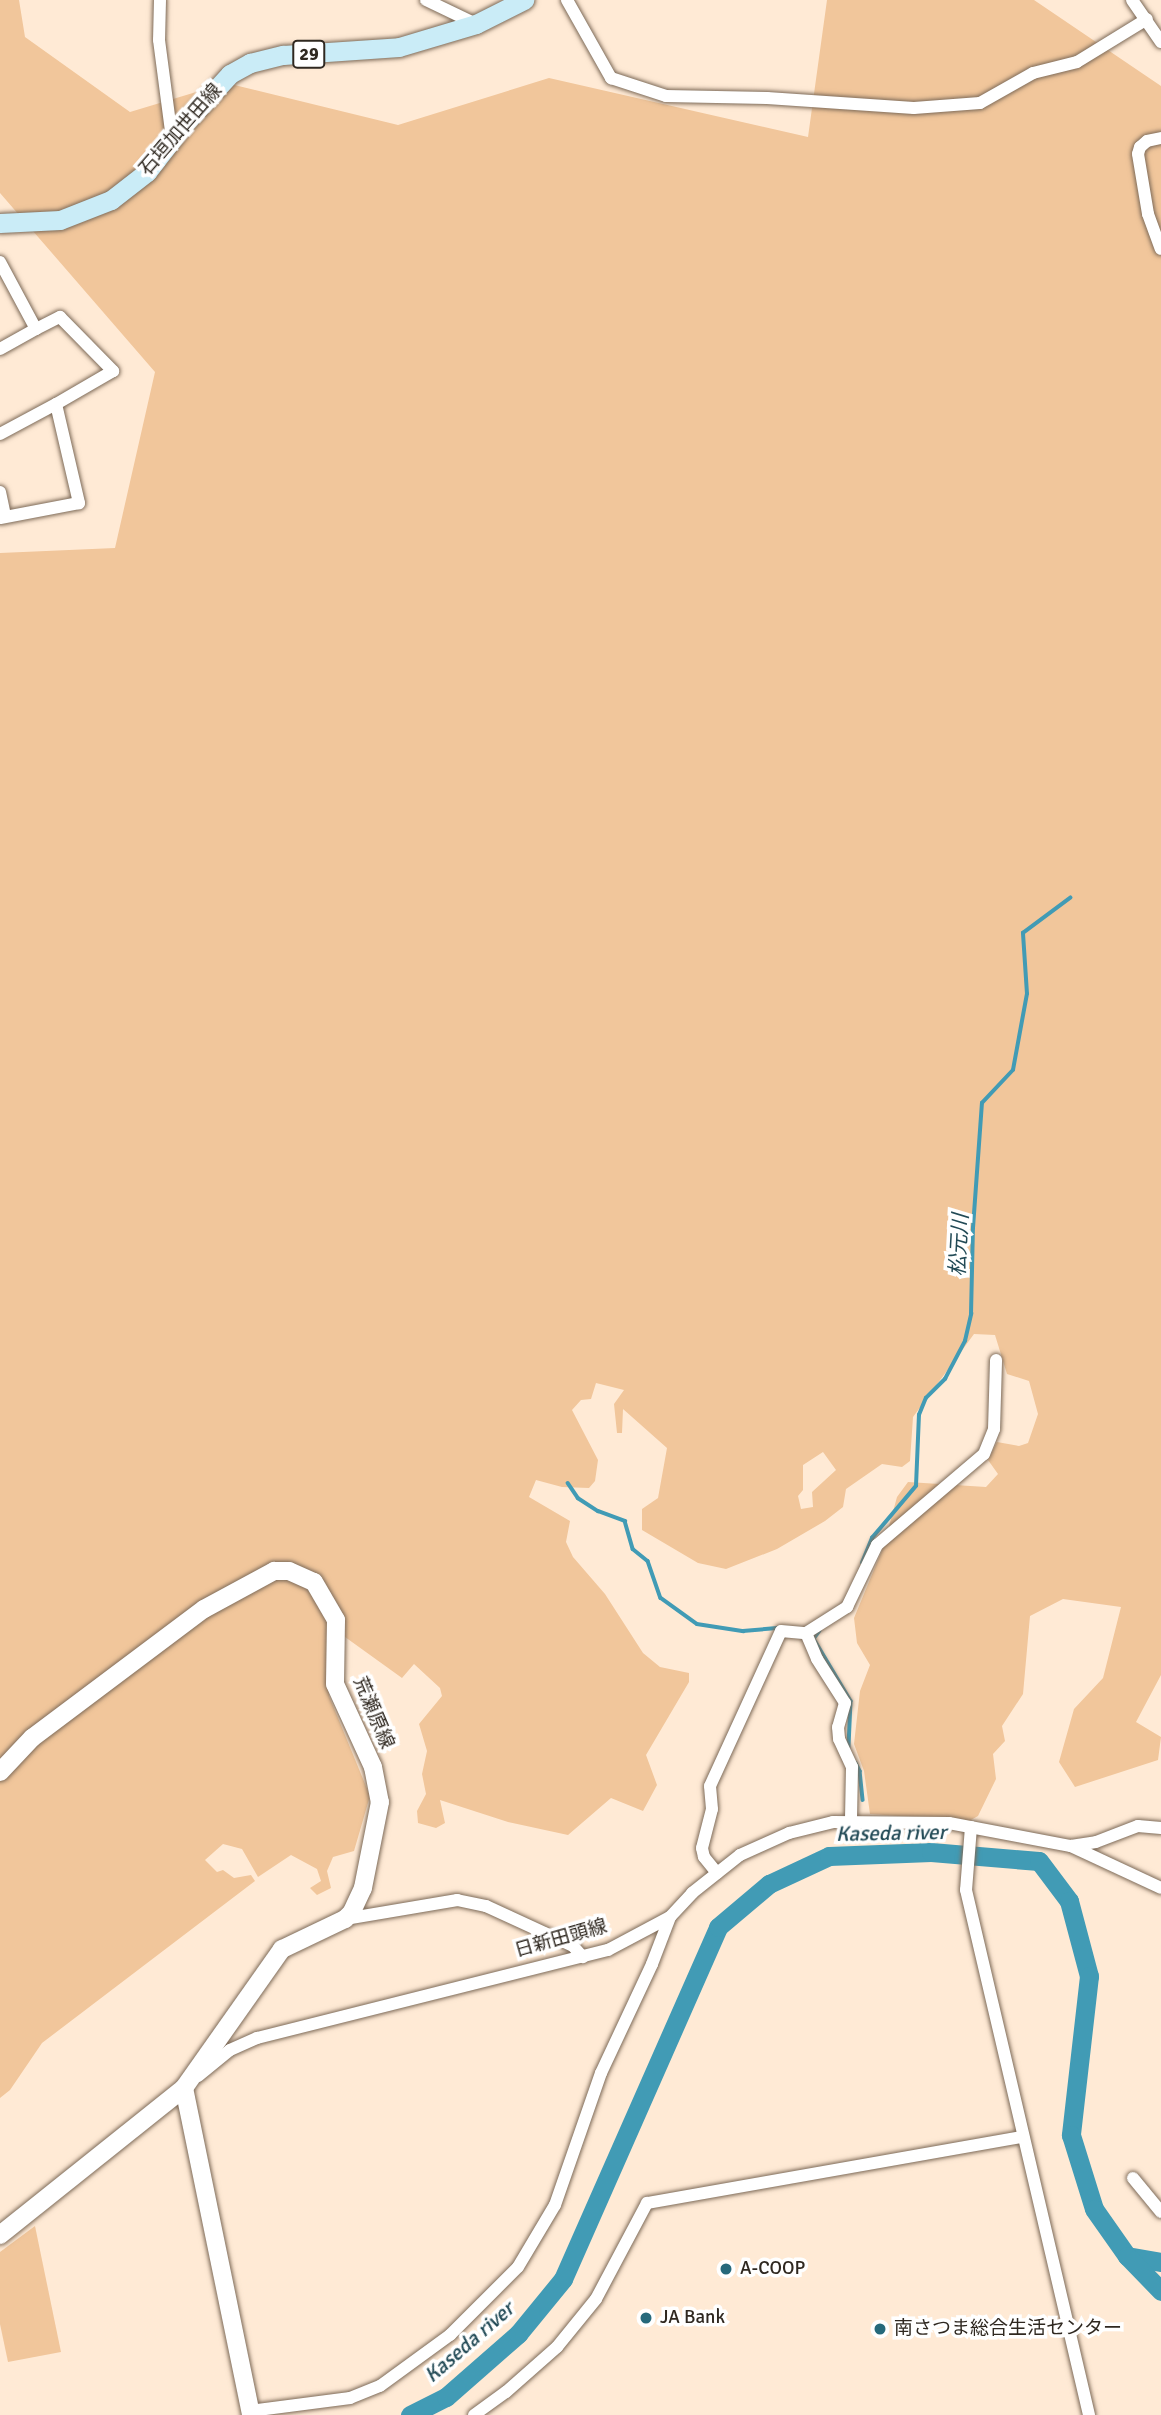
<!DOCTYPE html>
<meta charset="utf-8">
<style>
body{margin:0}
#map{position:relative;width:1161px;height:2415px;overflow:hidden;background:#ffead5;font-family:Signika,"Noto Sans JP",sans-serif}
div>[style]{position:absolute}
.green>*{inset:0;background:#f1c69b}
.stream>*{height:3.5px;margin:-1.75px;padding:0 1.75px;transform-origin:1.75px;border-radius:1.75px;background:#419bb5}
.river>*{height:19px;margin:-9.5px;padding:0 9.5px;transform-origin:9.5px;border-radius:9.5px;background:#419bb5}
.roads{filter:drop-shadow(0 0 2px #7d6a58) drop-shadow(0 0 2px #7d6a58)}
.street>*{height:12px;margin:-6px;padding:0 6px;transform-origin:6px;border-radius:6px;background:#fff}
.secondary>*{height:18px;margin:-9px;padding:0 9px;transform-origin:9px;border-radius:9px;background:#fff}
.primary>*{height:19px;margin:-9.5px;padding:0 9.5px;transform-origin:9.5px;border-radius:9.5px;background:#caecf7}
.dots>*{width:19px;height:19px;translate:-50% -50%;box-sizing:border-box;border:4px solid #fff;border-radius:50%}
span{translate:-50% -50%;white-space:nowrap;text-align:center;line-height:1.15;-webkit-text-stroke:7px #fff;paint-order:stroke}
.shield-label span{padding:2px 5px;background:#fff;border:2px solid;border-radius:5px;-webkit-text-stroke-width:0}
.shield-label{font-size:18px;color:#2f2820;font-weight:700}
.street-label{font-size:19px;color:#2f2820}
.poi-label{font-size:19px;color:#2f2820}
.left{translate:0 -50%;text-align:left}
.water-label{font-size:21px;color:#224a56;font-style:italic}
</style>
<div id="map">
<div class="green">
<div style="clip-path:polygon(evenodd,0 0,19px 0,25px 37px,130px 112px,226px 83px,398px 125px,549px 78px,808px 137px,827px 0,1034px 0,1161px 86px,1161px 1675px,1136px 1722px,1161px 1737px,1158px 1760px,1075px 1787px,1059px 1762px,1074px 1709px,1103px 1678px,1121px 1607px,1063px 1599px,1030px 1616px,1023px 1694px,1002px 1726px,1005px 1741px,993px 1754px,996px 1779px,978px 1816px,969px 1821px,870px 1814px,864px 1771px,854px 1744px,860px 1691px,870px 1665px,857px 1643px,854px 1618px,883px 1548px,897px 1497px,908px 1482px,986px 1487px,998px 1474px,988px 1460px,997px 1442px,1019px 1446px,1028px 1443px,1038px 1414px,1029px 1381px,1007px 1374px,995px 1335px,974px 1334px,913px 1417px,910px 1461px,902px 1467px,882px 1464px,846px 1489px,843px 1507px,825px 1521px,777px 1549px,726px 1569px,698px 1563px,642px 1530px,642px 1509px,658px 1498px,667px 1448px,623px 1409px,622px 1433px,617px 1433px,614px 1404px,624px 1390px,596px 1383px,591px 1399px,581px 1400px,572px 1410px,598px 1460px,595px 1481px,589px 1488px,562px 1487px,536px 1480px,529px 1497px,570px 1521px,566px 1542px,573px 1557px,605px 1594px,643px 1653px,660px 1667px,689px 1673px,689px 1682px,646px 1755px,657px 1785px,643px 1811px,611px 1798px,568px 1835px,508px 1822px,440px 1800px,445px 1823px,436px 1828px,418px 1823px,417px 1811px,426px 1794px,422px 1774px,427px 1751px,419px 1724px,442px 1696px,440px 1688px,414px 1664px,402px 1678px,327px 1624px,329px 1696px,370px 1796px,354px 1851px,333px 1857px,327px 1871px,331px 1888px,317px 1895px,310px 1888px,321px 1881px,317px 1869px,291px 1855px,258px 1877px,242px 1849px,223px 1844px,205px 1860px,217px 1872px,223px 1870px,234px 1878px,251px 1875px,255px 1881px,42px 2043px,10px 2090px,0 2098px,0 553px,115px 548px,155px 372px,0 193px,0 0,823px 1452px,836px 1470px,812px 1492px,813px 1507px,801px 1509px,798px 1496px,803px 1490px,803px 1465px,823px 1452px)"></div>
<div style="clip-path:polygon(35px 2226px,61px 2352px,8px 2362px,0 2324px,0 2252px)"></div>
</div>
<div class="stream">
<div style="left:568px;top:1483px;width:18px;rotate:56deg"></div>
<div style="left:578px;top:1498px;width:24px;rotate:33deg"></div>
<div style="left:598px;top:1511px;width:29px;rotate:20deg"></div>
<div style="left:625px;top:1521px;width:29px;rotate:74deg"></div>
<div style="left:633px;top:1549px;width:19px;rotate:39deg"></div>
<div style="left:648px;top:1561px;width:39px;rotate:71deg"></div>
<div style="left:661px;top:1598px;width:44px;rotate:35.8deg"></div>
<div style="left:697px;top:1624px;width:47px;rotate:8.7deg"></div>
<div style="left:743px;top:1631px;width:34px;rotate:-5deg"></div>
<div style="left:862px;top:1563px;width:27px;rotate:-68deg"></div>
<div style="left:872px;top:1538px;width:68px;rotate:-49.8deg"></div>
<div style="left:916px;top:1486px;width:71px;rotate:-87.6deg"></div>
<div style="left:919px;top:1415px;width:18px;rotate:-68deg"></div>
<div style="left:926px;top:1398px;width:27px;rotate:-45deg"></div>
<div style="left:945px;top:1379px;width:43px;rotate:-62.2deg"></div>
<div style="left:965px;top:1341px;width:28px;rotate:-77deg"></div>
<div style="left:971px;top:1314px;width:86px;rotate:-88.7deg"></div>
<div style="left:973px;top:1228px;width:125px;rotate:-85.9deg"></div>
<div style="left:982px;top:1103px;width:45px;rotate:-46.8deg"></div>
<div style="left:1013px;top:1070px;width:77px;rotate:-79.6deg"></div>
<div style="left:1027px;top:994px;width:61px;rotate:-93.8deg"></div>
<div style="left:1023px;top:933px;width:59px;rotate:-36.7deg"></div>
<div style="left:820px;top:1631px;width:10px;rotate:127deg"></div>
<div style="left:814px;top:1639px;width:72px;rotate:59.2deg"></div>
<div style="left:851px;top:1701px;width:46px;rotate:92.5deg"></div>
<div style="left:856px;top:1763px;width:9px;rotate:63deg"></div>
<div style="left:860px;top:1771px;width:29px;rotate:84deg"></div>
</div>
<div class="river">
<div style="left:1127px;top:2256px;width:35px;rotate:10deg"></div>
<div style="left:410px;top:2415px;width:40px;rotate:-26.6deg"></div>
<div style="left:446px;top:2397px;width:96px;rotate:-41.2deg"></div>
<div style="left:518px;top:2334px;width:71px;rotate:-50.7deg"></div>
<div style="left:563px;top:2279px;width:385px;rotate:-66.2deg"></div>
<div style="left:718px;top:1927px;width:67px;rotate:-40.1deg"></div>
<div style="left:769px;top:1884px;width:66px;rotate:-25deg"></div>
<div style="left:829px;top:1856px;width:102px;rotate:-2.2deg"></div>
<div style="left:931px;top:1852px;width:108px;rotate:4.8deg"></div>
<div style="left:1039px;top:1861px;width:50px;rotate:53.1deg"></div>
<div style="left:1069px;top:1901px;width:78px;rotate:75.1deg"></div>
<div style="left:1089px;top:1976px;width:160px;rotate:96.5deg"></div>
<div style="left:1071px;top:2135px;width:77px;rotate:72.7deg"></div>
<div style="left:1094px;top:2209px;width:57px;rotate:54.9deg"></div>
<div style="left:1127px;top:2256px;width:49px;rotate:45.8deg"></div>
</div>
<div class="roads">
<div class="street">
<div style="left:160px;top:0;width:40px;rotate:91.4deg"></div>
<div style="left:159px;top:40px;width:100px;rotate:82.5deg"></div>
<div style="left:426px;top:0;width:55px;rotate:25.6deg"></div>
<div style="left:567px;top:0;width:90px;rotate:60.6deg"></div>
<div style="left:611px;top:78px;width:58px;rotate:18.1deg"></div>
<div style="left:666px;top:96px;width:101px;rotate:1.1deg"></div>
<div style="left:767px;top:98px;width:147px;rotate:3.9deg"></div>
<div style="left:914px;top:108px;width:66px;rotate:-4.3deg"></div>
<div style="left:980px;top:103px;width:61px;rotate:-29.5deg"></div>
<div style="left:1033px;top:73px;width:45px;rotate:-14deg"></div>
<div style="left:1077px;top:62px;width:82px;rotate:-31.6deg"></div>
<div style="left:1132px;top:0;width:51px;rotate:55.4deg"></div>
<div style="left:1161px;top:138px;width:14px;rotate:168deg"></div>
<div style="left:1147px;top:141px;width:9px;rotate:139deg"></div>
<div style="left:1140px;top:147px;width:7px;rotate:106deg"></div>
<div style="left:1138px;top:154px;width:61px;rotate:80.5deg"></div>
<div style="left:1148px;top:214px;width:37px;rotate:70deg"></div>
<div style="left:0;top:262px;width:76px;rotate:61.8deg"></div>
<div style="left:36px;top:329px;width:27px;rotate:-27deg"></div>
<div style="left:60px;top:317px;width:76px;rotate:45.5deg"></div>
<div style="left:113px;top:371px;width:66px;rotate:149.9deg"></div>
<div style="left:56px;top:404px;width:102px;rotate:76.9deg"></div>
<div style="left:79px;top:503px;width:80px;rotate:169.2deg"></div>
<div style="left:0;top:349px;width:41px;rotate:-29.1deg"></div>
<div style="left:0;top:434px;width:64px;rotate:-28.2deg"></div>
<div style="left:0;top:492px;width:25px;rotate:78deg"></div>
<div style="left:806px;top:1633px;width:28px;rotate:67deg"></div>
<div style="left:817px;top:1659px;width:52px;rotate:57.5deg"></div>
<div style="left:845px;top:1703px;width:25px;rotate:106deg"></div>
<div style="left:838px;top:1727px;width:12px;rotate:85deg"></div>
<div style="left:839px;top:1739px;width:31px;rotate:65deg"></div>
<div style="left:852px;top:1767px;width:53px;rotate:91.1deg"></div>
<div style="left:971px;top:1827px;width:63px;rotate:94.5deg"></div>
<div style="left:966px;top:1890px;width:539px;rotate:76.81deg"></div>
<div style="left:1071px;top:1846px;width:25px;rotate:-9deg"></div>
<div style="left:1096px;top:1842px;width:45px;rotate:-20.9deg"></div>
<div style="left:1138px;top:1826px;width:23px;rotate:5deg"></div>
<div style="left:717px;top:1873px;width:21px;rotate:-129deg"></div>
<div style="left:704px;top:1857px;width:9px;rotate:-103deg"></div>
<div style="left:702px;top:1848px;width:40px;rotate:-75.6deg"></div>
<div style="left:712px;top:1809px;width:23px;rotate:-95deg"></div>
<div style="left:710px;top:1786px;width:170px;rotate:-65.4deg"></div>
<div style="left:781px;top:1631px;width:25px;rotate:5deg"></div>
<div style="left:806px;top:1633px;width:49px;rotate:-32.4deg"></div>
<div style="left:847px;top:1607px;width:69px;rotate:-64.2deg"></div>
<div style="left:877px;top:1545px;width:140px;rotate:-40.4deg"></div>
<div style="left:984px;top:1454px;width:27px;rotate:-68deg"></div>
<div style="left:994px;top:1429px;width:69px;rotate:-88.3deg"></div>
<div style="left:345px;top:1919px;width:114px;rotate:-9.6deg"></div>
<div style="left:457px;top:1900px;width:30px;rotate:12deg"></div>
<div style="left:486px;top:1906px;width:96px;rotate:24.7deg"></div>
<div style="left:573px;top:1946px;width:15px;rotate:48deg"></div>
<div style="left:198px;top:2076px;width:41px;rotate:-39.1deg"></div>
<div style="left:230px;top:2050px;width:30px;rotate:-24deg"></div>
<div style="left:257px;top:2038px;width:362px;rotate:-14.1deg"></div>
<div style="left:608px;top:1950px;width:70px;rotate:-28deg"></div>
<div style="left:670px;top:1917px;width:33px;rotate:-47deg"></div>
<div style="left:692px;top:1893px;width:61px;rotate:-38.4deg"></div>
<div style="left:740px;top:1855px;width:54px;rotate:-24.2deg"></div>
<div style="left:789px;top:1833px;width:45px;rotate:-14deg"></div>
<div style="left:833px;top:1822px;width:116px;rotate:0.5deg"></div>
<div style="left:949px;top:1823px;width:124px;rotate:10.7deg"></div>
<div style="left:1071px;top:1846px;width:99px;rotate:25deg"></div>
<div style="left:1133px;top:2178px;width:44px;rotate:50.5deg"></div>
<div style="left:250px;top:2411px;width:101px;rotate:-7.4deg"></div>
<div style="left:350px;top:2398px;width:32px;rotate:-22deg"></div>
<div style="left:380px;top:2386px;width:87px;rotate:-36.1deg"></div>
<div style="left:450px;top:2335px;width:96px;rotate:-45deg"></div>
<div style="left:518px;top:2267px;width:72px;rotate:-59.2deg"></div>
<div style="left:555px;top:2205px;width:140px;rotate:-70.8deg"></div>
<div style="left:601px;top:2073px;width:120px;rotate:-64.9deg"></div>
<div style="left:652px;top:1964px;width:50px;rotate:-69deg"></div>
<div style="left:474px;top:2415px;width:39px;rotate:-36deg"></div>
<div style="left:506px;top:2392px;width:68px;rotate:-41.4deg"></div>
<div style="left:557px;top:2347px;width:62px;rotate:-50.9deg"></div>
<div style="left:596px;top:2299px;width:109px;rotate:-62deg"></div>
<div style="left:647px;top:2203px;width:382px;rotate:-10deg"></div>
</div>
<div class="secondary">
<div style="left:0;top:1772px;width:47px;rotate:-46.7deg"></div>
<div style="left:32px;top:1738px;width:215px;rotate:-36.9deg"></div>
<div style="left:204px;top:1609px;width:80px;rotate:-28.5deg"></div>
<div style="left:274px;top:1571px;width:15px"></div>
<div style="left:289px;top:1571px;width:27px;rotate:24deg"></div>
<div style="left:314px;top:1582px;width:44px;rotate:59.9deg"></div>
<div style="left:336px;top:1620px;width:64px;rotate:90.9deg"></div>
<div style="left:335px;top:1684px;width:91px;rotate:65.4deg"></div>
<div style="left:373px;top:1767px;width:36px;rotate:79deg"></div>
<div style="left:380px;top:1802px;width:88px;rotate:101.2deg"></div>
<div style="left:363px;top:1888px;width:26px;rotate:115deg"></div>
<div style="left:352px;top:1912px;width:10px;rotate:135deg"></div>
<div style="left:345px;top:1919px;width:70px;rotate:154.5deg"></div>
<div style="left:282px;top:1949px;width:170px;rotate:125.2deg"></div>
<div style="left:184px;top:2088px;width:236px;rotate:141.4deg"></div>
<div style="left:184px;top:2088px;width:334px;rotate:78.4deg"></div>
</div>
<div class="primary">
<div style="left:0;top:223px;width:60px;rotate:-2.9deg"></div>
<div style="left:60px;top:220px;width:55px;rotate:-21.4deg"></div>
<div style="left:111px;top:200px;width:46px;rotate:-37.9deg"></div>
<div style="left:147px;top:172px;width:61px;rotate:-52.4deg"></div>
<div style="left:184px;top:124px;width:68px;rotate:-47.4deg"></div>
<div style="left:230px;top:74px;width:23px;rotate:-29deg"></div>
<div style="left:250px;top:63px;width:34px;rotate:-14deg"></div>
<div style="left:283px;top:55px;width:116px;rotate:-3.9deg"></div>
<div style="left:399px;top:47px;width:80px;rotate:-16.6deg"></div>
<div style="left:476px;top:24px;width:54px;rotate:-26.6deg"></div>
</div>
</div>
<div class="dots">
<div style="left:726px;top:2269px;background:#26697b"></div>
<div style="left:646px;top:2318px;background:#26697b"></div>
<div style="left:880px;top:2329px;background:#26697b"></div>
</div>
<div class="shield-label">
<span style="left:309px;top:54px">29</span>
</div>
<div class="street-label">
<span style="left:181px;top:130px;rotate:-49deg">石垣加世田線</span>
<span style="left:373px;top:1713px;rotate:67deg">荒瀬原線</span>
<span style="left:561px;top:1939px;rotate:-16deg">日新田頭線</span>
</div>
<div class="poi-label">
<span class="left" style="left:740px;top:2269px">A-COOP</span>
<span class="left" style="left:660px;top:2318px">JA Bank</span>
<span class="left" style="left:894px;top:2329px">南さつま総合生活センター</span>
</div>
<div class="water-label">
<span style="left:959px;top:1245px;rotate:-87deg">松元川</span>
<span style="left:891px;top:1833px;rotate:-1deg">Kaseda river</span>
<span style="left:469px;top:2342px;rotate:-41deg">Kaseda river</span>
</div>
</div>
